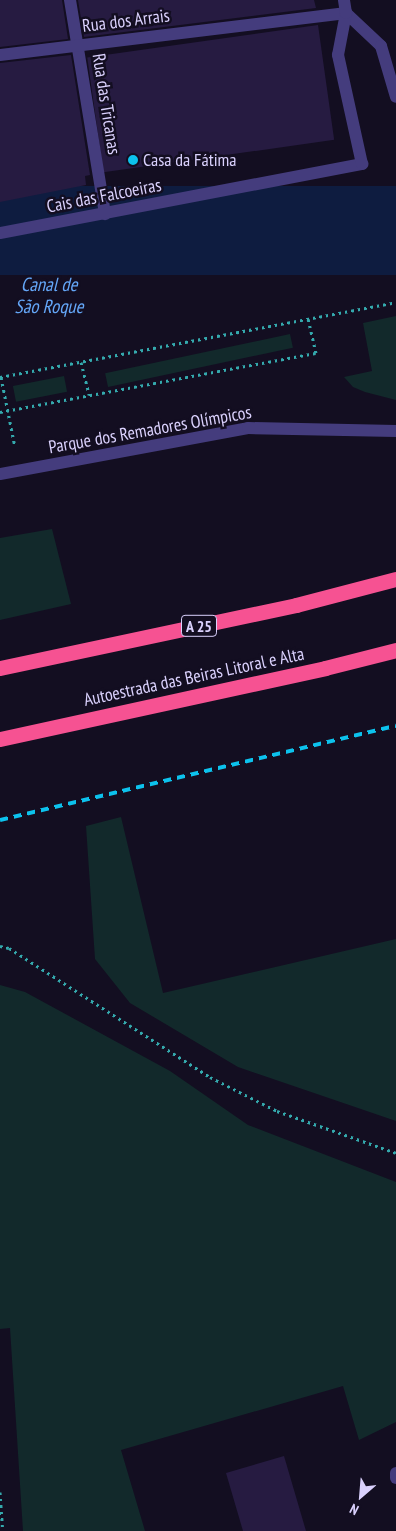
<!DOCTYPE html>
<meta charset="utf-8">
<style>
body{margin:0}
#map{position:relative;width:396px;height:1531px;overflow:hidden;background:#130e21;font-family:"PT Sans Narrow",sans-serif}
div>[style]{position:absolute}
.green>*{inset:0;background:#12292b;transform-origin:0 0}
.water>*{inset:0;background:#0e1c40;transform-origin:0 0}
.building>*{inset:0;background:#261b41;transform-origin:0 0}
.path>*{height:3px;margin-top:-1.5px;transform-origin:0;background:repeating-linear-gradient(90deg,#34a9ad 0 2.5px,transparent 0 6.5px)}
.lane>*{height:12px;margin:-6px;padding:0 6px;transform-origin:6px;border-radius:6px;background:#443c7d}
.street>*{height:12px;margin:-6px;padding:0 6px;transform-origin:6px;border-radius:6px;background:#443c7d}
.highway>*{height:15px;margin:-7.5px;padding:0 7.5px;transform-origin:7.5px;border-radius:7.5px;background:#f65292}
.rail>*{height:4px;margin-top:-2px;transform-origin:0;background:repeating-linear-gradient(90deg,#0cc2ed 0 8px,transparent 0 14px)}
.dots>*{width:14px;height:14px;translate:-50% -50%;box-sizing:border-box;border:2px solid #130e21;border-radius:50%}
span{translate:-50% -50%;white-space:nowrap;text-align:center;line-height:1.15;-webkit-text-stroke:5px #130e21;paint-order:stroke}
.shield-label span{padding:1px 4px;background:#130e21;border:1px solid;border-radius:4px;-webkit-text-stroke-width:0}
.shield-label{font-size:16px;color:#dad1fd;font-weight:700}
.street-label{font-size:18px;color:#dad1fd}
.poi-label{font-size:18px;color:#dad1fd}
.left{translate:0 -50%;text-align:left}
.water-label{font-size:19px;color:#64a6f7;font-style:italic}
.north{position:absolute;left:336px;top:1471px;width:50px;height:50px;-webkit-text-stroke:4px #130e21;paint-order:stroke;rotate:207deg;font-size:14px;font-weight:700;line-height:20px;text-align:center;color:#dad1fd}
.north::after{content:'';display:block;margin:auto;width:18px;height:22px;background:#dad1fd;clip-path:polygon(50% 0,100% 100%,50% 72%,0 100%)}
</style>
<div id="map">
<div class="green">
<div style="clip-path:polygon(396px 316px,396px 400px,365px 392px,353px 387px,344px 377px,372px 371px,363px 323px)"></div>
<div style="left:290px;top:334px;width:14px;height:189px;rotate:78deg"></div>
<div style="left:64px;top:376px;width:16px;height:52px;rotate:79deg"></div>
<div style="clip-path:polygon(52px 529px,71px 604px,0 620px,0 538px)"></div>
<div style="clip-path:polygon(121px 817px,163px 993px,396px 939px,396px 1121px,238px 1067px,130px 1003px,95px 959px,86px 826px)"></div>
<div style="clip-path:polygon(0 985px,25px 992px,170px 1071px,248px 1125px,396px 1182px,396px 1422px,359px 1440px,343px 1386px,121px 1450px,145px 1531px,23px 1531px,10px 1328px,0 1329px)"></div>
</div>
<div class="water">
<div style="left:396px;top:186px;width:89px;height:403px;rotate:90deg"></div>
</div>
<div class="building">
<div style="clip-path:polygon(0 0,62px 0,68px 39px,0 47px)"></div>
<div style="clip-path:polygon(78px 0,314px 0,316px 8px,84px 37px)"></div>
<div style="left:318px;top:25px;width:116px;height:233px;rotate:82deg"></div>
<div style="clip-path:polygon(71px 55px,90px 175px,85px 176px,86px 185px,0 202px,0 63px)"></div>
<div style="clip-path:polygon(284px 1456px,306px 1531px,243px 1531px,226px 1473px)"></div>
</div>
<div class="path">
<div style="left:81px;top:362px;width:34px;rotate:76deg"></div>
<div style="left:0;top:377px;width:403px;rotate:-10.7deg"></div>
<div style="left:1px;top:377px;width:71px;rotate:78.7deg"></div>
<div style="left:0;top:412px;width:321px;rotate:-10.6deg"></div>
<div style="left:316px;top:353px;width:35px;rotate:-103deg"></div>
<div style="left:0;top:946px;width:9px;rotate:13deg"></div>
<div style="left:9px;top:948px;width:239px;rotate:32.7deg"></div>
<div style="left:210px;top:1077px;width:75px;rotate:26.9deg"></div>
<div style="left:277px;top:1111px;width:126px;rotate:19.4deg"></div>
<div style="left:0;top:1492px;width:39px;rotate:86deg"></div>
</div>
<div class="lane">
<div style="left:396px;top:1473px;width:5px;rotate:90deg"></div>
</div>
<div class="street">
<div style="left:70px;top:0;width:217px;rotate:80.7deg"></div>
<div style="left:346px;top:13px;width:48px;rotate:43.3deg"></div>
<div style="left:381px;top:46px;width:53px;rotate:73.6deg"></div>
<div style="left:0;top:55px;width:349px;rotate:-6.9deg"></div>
<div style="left:0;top:233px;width:369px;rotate:-10.8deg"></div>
<div style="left:362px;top:164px;width:112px;rotate:-102.4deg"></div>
<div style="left:338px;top:55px;width:43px;rotate:-79.2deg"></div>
<div style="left:346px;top:13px;width:13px;rotate:-99deg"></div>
<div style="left:0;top:474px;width:252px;rotate:-10.5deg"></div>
<div style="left:248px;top:428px;width:148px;rotate:1.2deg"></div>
</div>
<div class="highway">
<div style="left:0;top:668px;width:303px;rotate:-12deg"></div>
<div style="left:296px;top:605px;width:103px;rotate:-14.6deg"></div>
<div style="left:0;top:739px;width:333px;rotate:-12.3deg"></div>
<div style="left:325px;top:668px;width:73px;rotate:-14.2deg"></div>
</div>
<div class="rail">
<div style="left:0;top:820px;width:407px;rotate:-13.4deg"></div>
</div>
<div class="dots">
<div style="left:133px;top:160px;background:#0cc2ed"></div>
</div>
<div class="shield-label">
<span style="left:199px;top:626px">A 25</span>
</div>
<div class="street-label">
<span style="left:126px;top:21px;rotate:-7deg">Rua dos Arrais</span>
<span style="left:106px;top:104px;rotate:81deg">Rua das Tricanas</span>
<span style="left:104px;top:196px;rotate:-11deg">Cais das Falcoeiras</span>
<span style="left:150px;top:430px;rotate:-10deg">Parque dos Remadores Olímpicos</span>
<span style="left:194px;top:677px;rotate:-12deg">Autoestrada das Beiras Litoral e Alta</span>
</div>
<div class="poi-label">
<span class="left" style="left:143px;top:160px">Casa da Fátima</span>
</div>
<div class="water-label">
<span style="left:49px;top:296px">Canal de<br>São Roque</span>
</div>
<div class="north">N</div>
</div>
